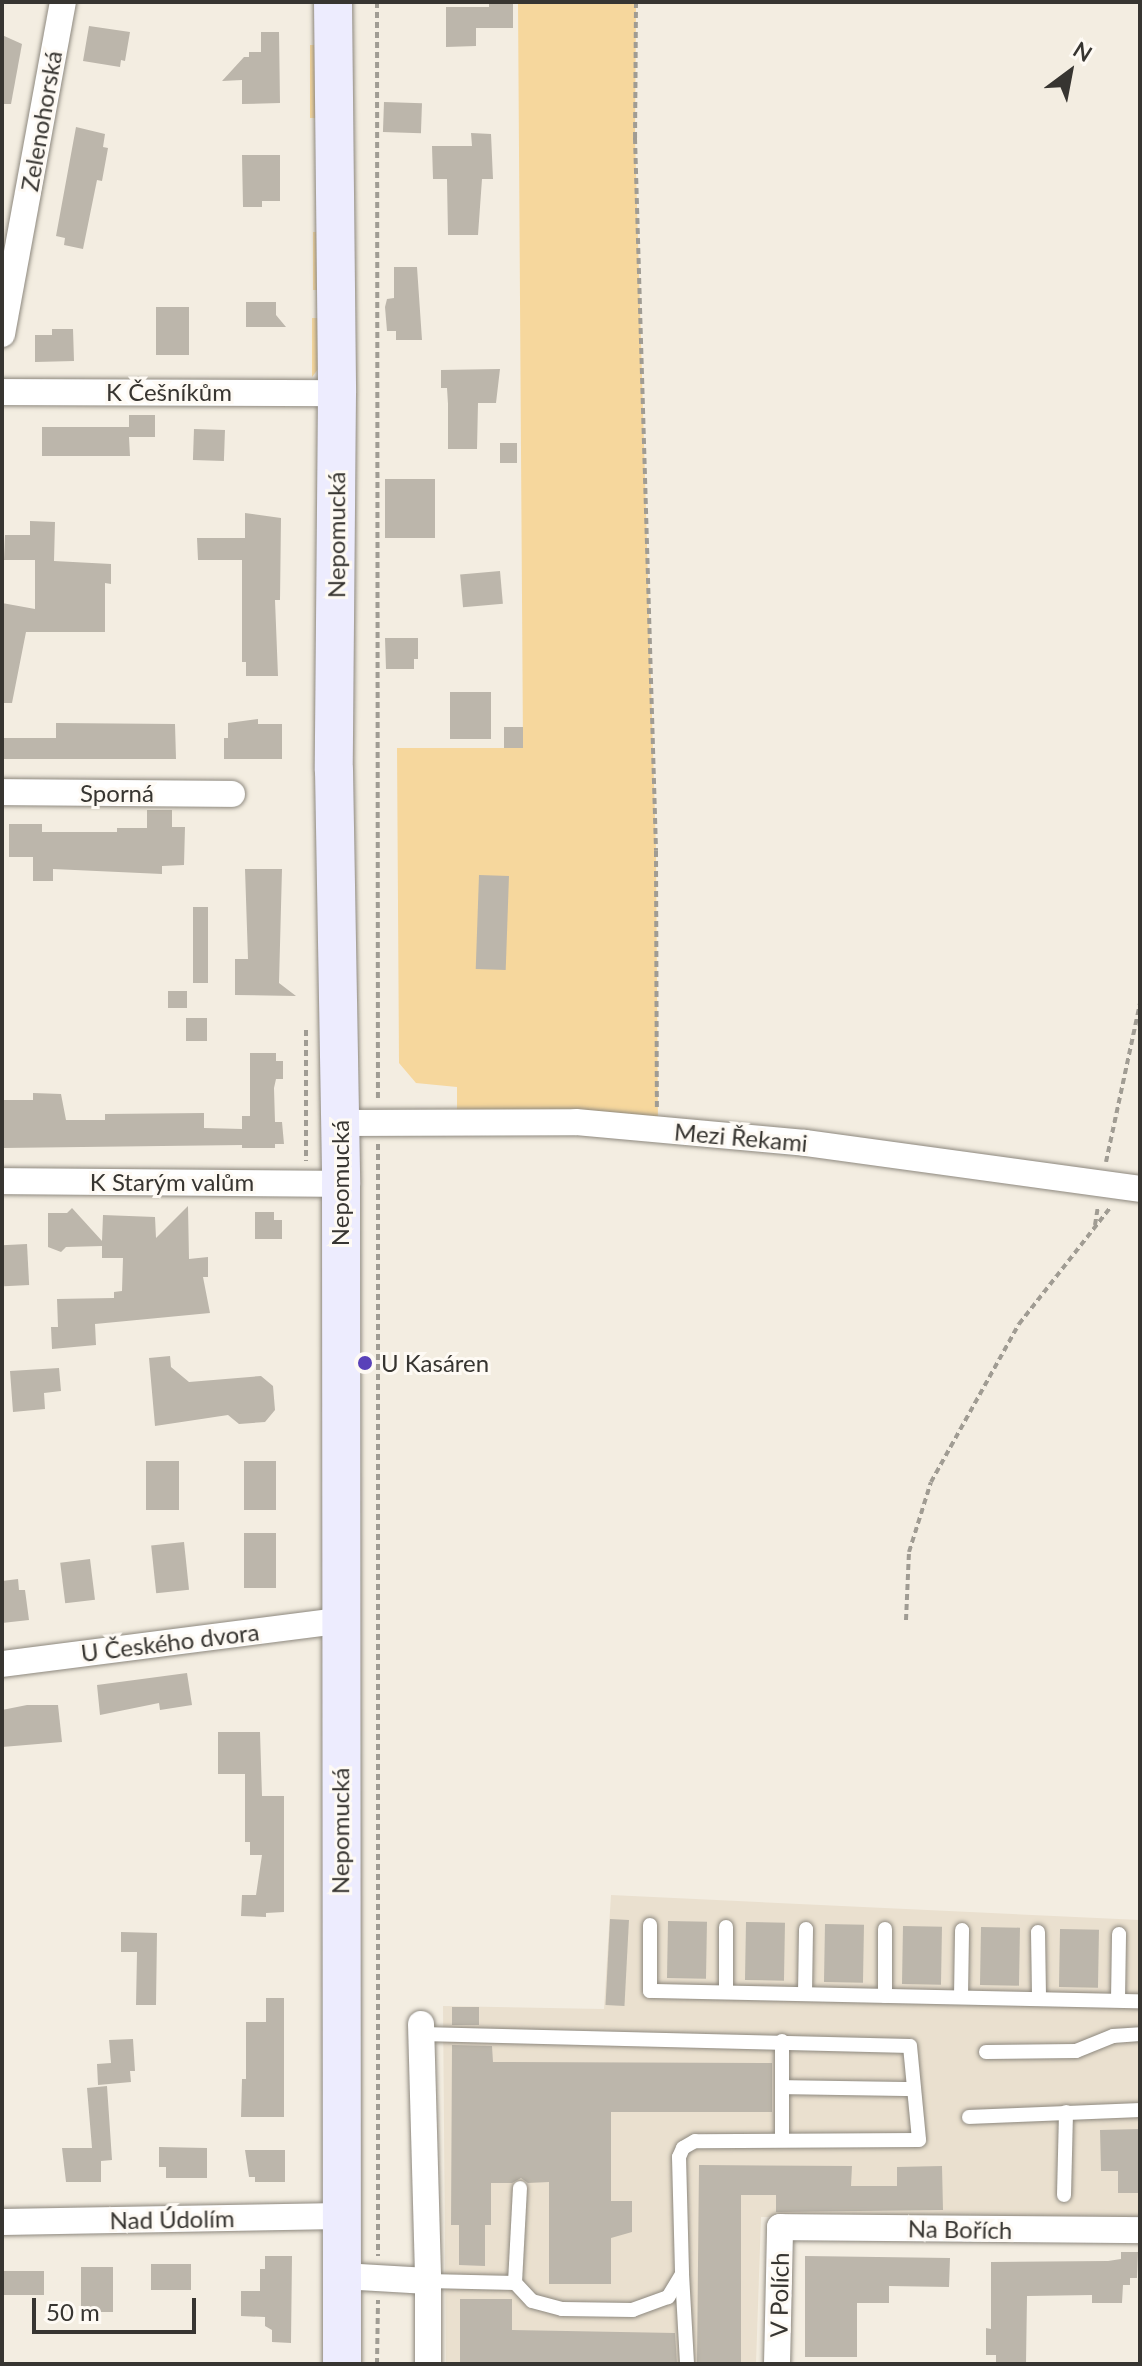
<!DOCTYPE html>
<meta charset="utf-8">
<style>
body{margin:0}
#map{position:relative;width:1142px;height:2366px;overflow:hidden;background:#f3ede1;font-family:Lato,sans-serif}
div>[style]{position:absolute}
.built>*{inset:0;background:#eae0cf}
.green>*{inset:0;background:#f6d79d;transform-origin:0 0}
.building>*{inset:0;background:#bcb6ab;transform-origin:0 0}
.path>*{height:4px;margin-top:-2px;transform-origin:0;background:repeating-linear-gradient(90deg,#a09c93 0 6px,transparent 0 10px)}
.roads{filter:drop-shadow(0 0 2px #8d887e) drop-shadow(0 0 2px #8d887e)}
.lane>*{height:14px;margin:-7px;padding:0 7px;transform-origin:7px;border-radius:7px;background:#fff}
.street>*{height:26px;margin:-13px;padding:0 13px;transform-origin:13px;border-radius:13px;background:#fff}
.secondary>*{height:38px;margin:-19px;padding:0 19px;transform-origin:19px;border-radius:19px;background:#edecfe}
.dots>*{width:22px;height:22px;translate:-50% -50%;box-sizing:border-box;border:4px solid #fefaf4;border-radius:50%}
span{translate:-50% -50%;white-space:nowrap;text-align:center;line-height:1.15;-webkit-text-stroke:6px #fefaf4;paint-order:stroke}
.street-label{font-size:24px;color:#373531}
.poi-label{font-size:24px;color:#373531}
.left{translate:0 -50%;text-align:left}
.frame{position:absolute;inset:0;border:4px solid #373531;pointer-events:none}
.north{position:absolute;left:1030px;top:32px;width:80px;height:80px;-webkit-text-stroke:6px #fefaf4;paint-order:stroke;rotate:32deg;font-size:22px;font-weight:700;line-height:32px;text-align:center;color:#373531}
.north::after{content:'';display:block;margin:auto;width:28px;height:36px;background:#373531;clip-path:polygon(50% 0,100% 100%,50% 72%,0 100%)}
.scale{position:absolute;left:32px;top:2298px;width:164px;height:36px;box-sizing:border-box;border:4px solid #373531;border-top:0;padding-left:10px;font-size:24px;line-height:28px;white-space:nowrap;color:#373531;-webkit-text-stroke:6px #fefaf4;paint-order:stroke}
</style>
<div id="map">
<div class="built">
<div style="clip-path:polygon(611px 1895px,1140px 1920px,1140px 2223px,761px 2217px,756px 2364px,446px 2364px,443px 2006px,604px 2009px)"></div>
</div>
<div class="green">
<div style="clip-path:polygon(518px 2px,636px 2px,635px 138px,656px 851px,658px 1129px,457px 1124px,457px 1087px,416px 1083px,399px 1063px,397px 748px,523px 748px)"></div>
<div style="left:310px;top:45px;width:14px;height:73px"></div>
<div style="left:313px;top:232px;width:14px;height:58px"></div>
<div style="clip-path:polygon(312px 318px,326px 318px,325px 360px,312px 377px)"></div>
</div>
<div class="building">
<div style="clip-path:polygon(489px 3px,513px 3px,513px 28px,476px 28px,476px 46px,446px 47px,446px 7px,489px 7px)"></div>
<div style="clip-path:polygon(89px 26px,130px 32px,125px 61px,121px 60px,120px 67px,83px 61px)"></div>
<div style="clip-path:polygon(261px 32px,279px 32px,280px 103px,242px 104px,242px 80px,222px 81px,244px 57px,249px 57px,249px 52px,261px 52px)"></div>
<div style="clip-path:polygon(2px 35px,22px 44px,11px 104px,2px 104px)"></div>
<div style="left:384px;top:102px;width:38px;height:30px;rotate:2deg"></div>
<div style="clip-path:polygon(76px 127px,105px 134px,103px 147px,108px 148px,102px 181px,97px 180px,83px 249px,64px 245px,65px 238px,56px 236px)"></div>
<div style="clip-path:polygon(471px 133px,491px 134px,493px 179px,482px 179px,478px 235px,448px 235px,447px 179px,433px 179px,432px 146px,472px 146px)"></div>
<div style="clip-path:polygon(242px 155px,280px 155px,280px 201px,262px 201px,262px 207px,243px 207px)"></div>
<div style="clip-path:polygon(394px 267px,417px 267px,422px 340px,396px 340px,396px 331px,387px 331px,385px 307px,387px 299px,394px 298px)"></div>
<div style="clip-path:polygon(246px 302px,276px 302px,276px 315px,286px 327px,246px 327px)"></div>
<div style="left:156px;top:307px;width:33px;height:48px"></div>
<div style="clip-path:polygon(52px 329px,73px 329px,74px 361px,35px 362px,35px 335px,52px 335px)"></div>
<div style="clip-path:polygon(500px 369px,496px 403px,478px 403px,477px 449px,448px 449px,448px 404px,447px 388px,441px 388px,441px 370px)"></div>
<div style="clip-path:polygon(129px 415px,155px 415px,155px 437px,129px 437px,130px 456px,42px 456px,42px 427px,129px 427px)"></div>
<div style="left:194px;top:429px;width:31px;height:31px;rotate:2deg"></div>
<div style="left:500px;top:443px;width:17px;height:20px"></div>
<div style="left:385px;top:479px;width:50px;height:59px"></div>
<div style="clip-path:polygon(245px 513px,281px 518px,280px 600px,275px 600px,278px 676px,246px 676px,246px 662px,242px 662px,242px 560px,198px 560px,197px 538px,245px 538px)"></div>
<div style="clip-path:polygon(30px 521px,55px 522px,54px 561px,111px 564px,111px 584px,105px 583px,105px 632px,26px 632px,12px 703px,2px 703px,2px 603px,35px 609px,35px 560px,4px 560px,5px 535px,30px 535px)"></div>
<div style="left:500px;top:571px;width:33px;height:40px;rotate:85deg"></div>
<div style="clip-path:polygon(385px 638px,418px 638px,418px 659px,414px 659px,414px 669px,386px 669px)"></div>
<div style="left:491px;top:692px;width:47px;height:41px;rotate:90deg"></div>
<div style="clip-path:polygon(258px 719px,258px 724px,282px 724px,282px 759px,224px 759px,224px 738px,228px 738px,228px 723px)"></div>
<div style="clip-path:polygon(56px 723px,175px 724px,176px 759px,2px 759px,2px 738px,56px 738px)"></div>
<div style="left:523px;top:727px;width:21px;height:19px;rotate:90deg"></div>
<div style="clip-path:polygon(147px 810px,172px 810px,172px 827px,185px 827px,184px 865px,162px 866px,162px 874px,53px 869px,53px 881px,33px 881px,33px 857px,9px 857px,9px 824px,42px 824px,42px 832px,117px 832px,117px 828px,147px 828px)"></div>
<div style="clip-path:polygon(245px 869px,282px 869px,279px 983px,296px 996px,235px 995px,235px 959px,248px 959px)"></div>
<div style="left:479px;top:875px;width:30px;height:94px;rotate:2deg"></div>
<div style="left:193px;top:907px;width:15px;height:76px"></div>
<div style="left:168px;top:991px;width:19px;height:17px"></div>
<div style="left:207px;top:1018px;width:23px;height:21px;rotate:90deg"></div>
<div style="clip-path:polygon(250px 1053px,276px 1053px,276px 1061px,283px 1061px,283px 1079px,276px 1079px,274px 1088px,275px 1122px,282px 1122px,284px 1144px,275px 1144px,275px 1148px,242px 1148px,242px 1145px,2px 1148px,2px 1100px,33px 1100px,33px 1093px,61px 1094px,66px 1120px,105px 1120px,105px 1114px,204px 1113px,204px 1128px,242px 1129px,242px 1116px,250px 1116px)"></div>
<div style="clip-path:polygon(188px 1206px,189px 1259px,208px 1257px,208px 1277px,203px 1277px,210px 1313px,95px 1324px,96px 1345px,52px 1349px,51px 1327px,58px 1327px,57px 1299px,114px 1298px,114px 1292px,122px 1291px,123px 1258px,102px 1258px,102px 1246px,66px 1247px,61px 1252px,48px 1247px,48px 1213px,67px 1213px,72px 1208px,102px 1241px,103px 1215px,155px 1217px,156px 1238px)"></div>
<div style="clip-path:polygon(255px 1212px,274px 1212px,274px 1220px,282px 1220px,282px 1239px,255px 1239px)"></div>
<div style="left:27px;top:1244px;width:41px;height:25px;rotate:87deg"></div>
<div style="clip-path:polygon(170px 1356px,171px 1367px,189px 1382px,261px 1376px,273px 1386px,275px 1410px,265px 1422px,239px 1424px,228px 1415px,155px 1426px,149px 1358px)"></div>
<div style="clip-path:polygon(59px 1368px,61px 1391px,44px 1393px,45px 1409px,13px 1412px,10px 1371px)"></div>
<div style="left:146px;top:1461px;width:33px;height:49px"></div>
<div style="left:244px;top:1461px;width:32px;height:49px"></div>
<div style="left:276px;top:1533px;width:55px;height:32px;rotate:90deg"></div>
<div style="left:184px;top:1542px;width:48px;height:33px;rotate:84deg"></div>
<div style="left:90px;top:1559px;width:41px;height:30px;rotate:83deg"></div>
<div style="clip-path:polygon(18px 1579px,19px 1590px,25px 1590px,29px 1620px,2px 1623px,2px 1581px)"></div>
<div style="clip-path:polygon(187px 1673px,192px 1705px,160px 1710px,159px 1703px,100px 1715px,97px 1685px)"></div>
<div style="clip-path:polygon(27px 1705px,58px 1705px,62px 1742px,2px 1747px,2px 1710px)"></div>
<div style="clip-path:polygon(218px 1732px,260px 1732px,262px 1796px,284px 1796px,284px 1912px,266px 1913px,266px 1917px,241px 1916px,242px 1895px,256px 1895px,262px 1855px,250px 1855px,250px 1842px,245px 1842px,245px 1774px,218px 1774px)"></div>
<div style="left:610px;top:1919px;width:19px;height:86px;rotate:3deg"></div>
<div style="left:668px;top:1921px;width:39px;height:57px;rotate:1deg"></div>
<div style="left:746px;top:1922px;width:39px;height:58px;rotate:1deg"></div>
<div style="left:825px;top:1924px;width:39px;height:58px;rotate:1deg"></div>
<div style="left:903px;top:1926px;width:39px;height:58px;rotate:1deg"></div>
<div style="left:981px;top:1927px;width:39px;height:58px;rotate:1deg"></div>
<div style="left:1060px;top:1929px;width:39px;height:58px;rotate:1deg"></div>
<div style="clip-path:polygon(121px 1932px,157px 1933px,156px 2005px,136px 2005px,137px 1952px,121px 1952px)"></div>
<div style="clip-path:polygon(266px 1998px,284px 1998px,284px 2117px,241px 2117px,242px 2079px,246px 2079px,246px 2022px,266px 2022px)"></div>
<div style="left:452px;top:2007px;width:27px;height:18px"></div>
<div style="clip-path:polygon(133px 2039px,135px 2071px,130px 2071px,131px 2082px,98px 2085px,97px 2064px,111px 2063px,109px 2040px)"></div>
<div style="clip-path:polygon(452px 2045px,492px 2046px,493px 2062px,772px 2063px,772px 2112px,611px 2112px,611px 2201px,632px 2201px,632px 2232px,611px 2238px,611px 2284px,549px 2284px,549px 2182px,528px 2183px,521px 2178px,512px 2183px,491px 2183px,491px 2225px,485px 2225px,485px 2266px,459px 2265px,459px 2225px,451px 2225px)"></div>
<div style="clip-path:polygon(107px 2086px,112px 2160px,101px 2161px,101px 2182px,66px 2182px,62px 2148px,92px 2148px,87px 2088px)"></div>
<div style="clip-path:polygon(1140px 2129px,1140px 2193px,1118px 2193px,1118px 2171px,1101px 2171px,1100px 2130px)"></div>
<div style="clip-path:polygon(159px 2147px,207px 2148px,207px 2178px,166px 2178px,166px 2167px,159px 2167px)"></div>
<div style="clip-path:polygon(245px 2150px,285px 2150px,285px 2182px,255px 2182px,255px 2177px,249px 2177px)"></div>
<div style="clip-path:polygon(699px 2165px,852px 2166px,851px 2186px,897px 2186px,897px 2167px,942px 2166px,943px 2210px,776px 2212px,776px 2195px,741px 2195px,741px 2364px,697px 2364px)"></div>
<div style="clip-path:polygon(1121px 2252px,1138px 2252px,1137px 2278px,1130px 2278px,1130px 2285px,1123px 2285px,1122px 2303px,1092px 2303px,1092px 2295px,1027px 2296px,1026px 2364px,996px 2364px,996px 2355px,986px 2355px,986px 2328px,991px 2329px,991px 2262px,1108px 2261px,1121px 2259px)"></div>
<div style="clip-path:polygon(265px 2256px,292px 2256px,291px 2343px,272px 2342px,272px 2330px,265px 2326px,265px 2317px,241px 2316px,241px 2291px,260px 2291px,260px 2269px,265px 2269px)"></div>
<div style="clip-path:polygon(805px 2256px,950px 2258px,949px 2287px,889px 2286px,889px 2303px,857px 2303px,857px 2357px,805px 2357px)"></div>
<div style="left:151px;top:2264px;width:40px;height:26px"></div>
<div style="left:113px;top:2267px;width:45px;height:32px;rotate:90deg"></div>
<div style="left:44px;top:2271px;width:24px;height:42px;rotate:90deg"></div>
<div style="clip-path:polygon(460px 2299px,512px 2299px,512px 2330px,675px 2333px,677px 2364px,460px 2364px)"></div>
</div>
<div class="path">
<div style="left:377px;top:2px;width:1098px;rotate:89.95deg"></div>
<div style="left:636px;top:2px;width:136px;rotate:90.4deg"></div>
<div style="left:635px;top:138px;width:713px;rotate:88.31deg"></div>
<div style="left:656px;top:851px;width:256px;rotate:89.8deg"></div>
<div style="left:306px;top:1030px;width:131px;rotate:90deg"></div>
<div style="left:378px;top:1144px;width:1112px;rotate:90deg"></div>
<div style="left:1106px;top:1162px;width:163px;rotate:-77.9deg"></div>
<div style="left:1095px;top:1225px;width:19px;rotate:-81deg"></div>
<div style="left:906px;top:1620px;width:68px;rotate:-87.5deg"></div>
<div style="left:909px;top:1552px;width:73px;rotate:-72.6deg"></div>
<div style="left:931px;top:1482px;width:181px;rotate:-60.9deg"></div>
<div style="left:1019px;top:1324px;width:147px;rotate:-51.9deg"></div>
<div style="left:377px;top:2364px;width:64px;rotate:-89.1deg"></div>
</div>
<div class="roads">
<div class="lane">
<div style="left:650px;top:1925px;width:66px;rotate:90deg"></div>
<div style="left:650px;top:1991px;width:490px;rotate:1.2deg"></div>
<div style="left:1038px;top:1932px;width:67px;rotate:89.1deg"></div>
<div style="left:726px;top:1992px;width:65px;rotate:-90deg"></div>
<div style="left:805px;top:1994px;width:65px;rotate:-89.1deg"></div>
<div style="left:885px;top:1996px;width:67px;rotate:-90deg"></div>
<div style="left:961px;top:1997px;width:67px;rotate:-89.1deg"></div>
<div style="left:1118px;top:2000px;width:66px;rotate:-89.1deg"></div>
<div style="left:421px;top:2034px;width:489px;rotate:1.4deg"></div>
<div style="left:910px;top:2046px;width:94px;rotate:84.5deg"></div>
<div style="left:919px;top:2140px;width:224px;rotate:179.7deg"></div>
<div style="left:695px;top:2141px;width:14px;rotate:150deg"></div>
<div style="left:683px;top:2148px;width:10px;rotate:114deg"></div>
<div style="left:679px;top:2157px;width:117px;rotate:88.5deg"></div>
<div style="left:682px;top:2274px;width:27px;rotate:121deg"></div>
<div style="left:668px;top:2297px;width:37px;rotate:160deg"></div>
<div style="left:633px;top:2310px;width:71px;rotate:-179.2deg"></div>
<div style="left:562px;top:2309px;width:31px;rotate:-165deg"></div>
<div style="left:532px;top:2301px;width:25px;rotate:-133deg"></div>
<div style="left:986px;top:2052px;width:90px;rotate:-0.6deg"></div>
<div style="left:1076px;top:2051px;width:40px;rotate:-22deg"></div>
<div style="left:1113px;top:2036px;width:27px;rotate:-4deg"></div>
<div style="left:782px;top:2087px;width:132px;rotate:0.9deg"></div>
<div style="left:969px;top:2117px;width:171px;rotate:-2.3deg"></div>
<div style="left:782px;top:2139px;width:98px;rotate:-90deg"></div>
<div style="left:1064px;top:2195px;width:83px;rotate:-88.6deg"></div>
<div style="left:682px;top:2274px;width:90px;rotate:86.8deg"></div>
<div style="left:428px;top:2281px;width:87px;rotate:1.3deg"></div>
<div style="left:515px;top:2283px;width:95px;rotate:-87deg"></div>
</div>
<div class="street">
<div style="left:2px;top:334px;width:338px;rotate:-79.6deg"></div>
<div style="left:2px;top:392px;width:335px;rotate:0.2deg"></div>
<div style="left:2px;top:792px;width:230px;rotate:0.5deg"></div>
<div style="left:340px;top:1123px;width:236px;rotate:-0.2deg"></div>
<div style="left:576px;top:1122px;width:230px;rotate:5.2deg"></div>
<div style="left:805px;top:1143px;width:338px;rotate:7.8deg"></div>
<div style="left:2px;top:1181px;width:339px;rotate:0.5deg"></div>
<div style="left:2px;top:1664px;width:340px;rotate:-7.3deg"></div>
<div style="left:421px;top:2024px;width:257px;rotate:88.4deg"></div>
<div style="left:2px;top:2222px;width:339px;rotate:-1deg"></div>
<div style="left:342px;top:2276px;width:86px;rotate:3.3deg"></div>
<div style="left:428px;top:2281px;width:83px;rotate:90deg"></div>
<div style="left:777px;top:2364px;width:137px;rotate:-88.7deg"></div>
<div style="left:780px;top:2227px;width:360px;rotate:0.5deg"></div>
</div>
<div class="secondary">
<div style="left:333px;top:2px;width:391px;rotate:89.4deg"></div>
<div style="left:337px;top:393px;width:377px;rotate:90.5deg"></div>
<div style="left:334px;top:770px;width:414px;rotate:89deg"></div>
<div style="left:341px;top:1184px;width:1180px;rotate:89.95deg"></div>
</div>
</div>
<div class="dots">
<div style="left:365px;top:1363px;background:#5941b9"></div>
</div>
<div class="street-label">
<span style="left:41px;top:121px;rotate:-80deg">Zelenohorská</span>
<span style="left:169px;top:392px">K Češníkům</span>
<span style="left:336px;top:535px;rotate:-90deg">Nepomucká</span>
<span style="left:117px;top:793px">Sporná</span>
<span style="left:741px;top:1137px;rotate:5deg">Mezi Řekami</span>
<span style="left:172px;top:1182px">K Starým valům</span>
<span style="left:340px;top:1183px;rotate:-90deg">Nepomucká</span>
<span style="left:170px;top:1642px;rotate:-7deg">U Českého dvora</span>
<span style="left:340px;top:1831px;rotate:-90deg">Nepomucká</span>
<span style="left:172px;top:2219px;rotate:-1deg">Nad Údolím</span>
<span style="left:960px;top:2229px;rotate:1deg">Na Bořích</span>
<span style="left:779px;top:2295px;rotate:-89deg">V Polích</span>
</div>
<div class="poi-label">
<span class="left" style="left:381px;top:1363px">U Kasáren</span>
</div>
<div class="frame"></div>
<div class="north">N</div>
<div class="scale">50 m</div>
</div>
